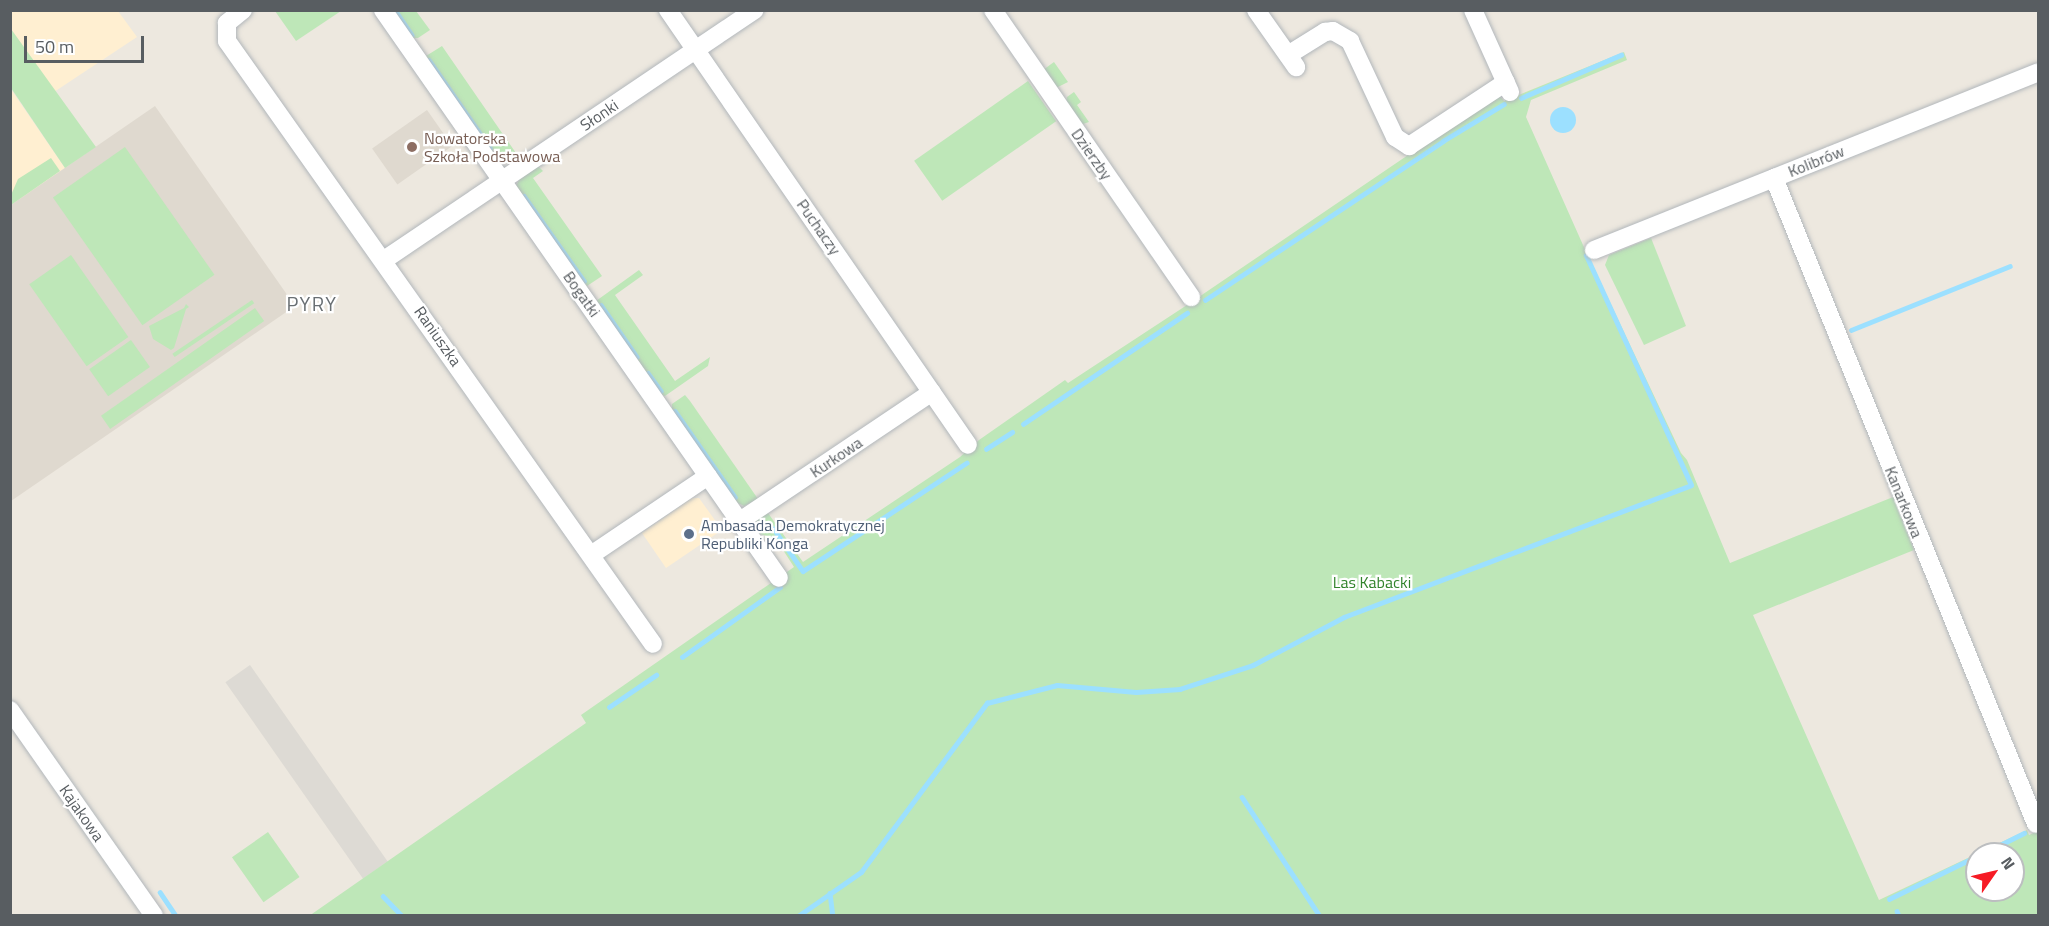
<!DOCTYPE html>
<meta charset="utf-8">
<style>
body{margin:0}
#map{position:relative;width:2049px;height:926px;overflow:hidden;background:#ede8df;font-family:"Titillium Web",sans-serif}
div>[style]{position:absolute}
.commercial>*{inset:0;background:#ffefd1}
.industrial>*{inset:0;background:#dddad4;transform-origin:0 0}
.education>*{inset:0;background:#dfd9cf;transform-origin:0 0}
.green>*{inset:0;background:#bee7b8;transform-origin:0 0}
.water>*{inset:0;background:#9ce0ff}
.round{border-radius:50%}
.stream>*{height:4.5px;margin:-2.25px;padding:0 2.25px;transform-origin:2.25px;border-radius:2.25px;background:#9ce0ff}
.roads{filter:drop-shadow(0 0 2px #b2b7bb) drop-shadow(0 0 2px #b2b7bb)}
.street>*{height:18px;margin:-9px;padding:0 9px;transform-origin:9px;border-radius:9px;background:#fff}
.dots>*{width:16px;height:16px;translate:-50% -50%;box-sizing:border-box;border:3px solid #fff;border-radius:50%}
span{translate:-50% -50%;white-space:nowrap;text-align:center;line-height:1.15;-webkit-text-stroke:4.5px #fff;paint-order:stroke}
.street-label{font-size:16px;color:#585d61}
.education-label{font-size:16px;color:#785e54}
.left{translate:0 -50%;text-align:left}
.service-label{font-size:16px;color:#4e5e75}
.park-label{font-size:16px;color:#33842d}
.quarter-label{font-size:20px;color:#696f73;letter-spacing:1.5px}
.frame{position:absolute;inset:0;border:12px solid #585d61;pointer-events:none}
.north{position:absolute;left:1965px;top:842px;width:60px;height:60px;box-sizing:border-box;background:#fff;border:2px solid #bcbec0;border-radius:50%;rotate:56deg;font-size:16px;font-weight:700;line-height:24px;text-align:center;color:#585d61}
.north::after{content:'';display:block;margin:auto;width:21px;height:27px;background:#f61b25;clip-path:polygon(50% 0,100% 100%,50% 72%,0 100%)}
.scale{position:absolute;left:24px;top:36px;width:120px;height:27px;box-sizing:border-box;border:3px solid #585d61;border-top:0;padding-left:8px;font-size:18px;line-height:21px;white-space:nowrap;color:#585d61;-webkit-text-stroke:4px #fff;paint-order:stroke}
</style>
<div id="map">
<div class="commercial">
<div style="clip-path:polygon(10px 11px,118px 11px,137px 37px,54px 92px,11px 29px)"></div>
<div style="clip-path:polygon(10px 88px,65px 168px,11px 205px,10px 205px)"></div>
<div style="clip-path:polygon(692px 498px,699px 498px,722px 530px,666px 568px,642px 533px)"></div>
</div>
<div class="industrial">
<div style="left:250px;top:665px;width:240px;height:30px;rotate:55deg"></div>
</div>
<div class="education">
<div style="clip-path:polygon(155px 106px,295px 306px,11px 501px,11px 205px)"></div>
<div style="left:427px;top:110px;width:44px;height:67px;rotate:55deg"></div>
</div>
<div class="green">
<div style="clip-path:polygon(275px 11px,341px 11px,296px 41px)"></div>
<div style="clip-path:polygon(391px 11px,416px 11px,430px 30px,418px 38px,411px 38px)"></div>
<div style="clip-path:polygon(11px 29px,96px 147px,65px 168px,11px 88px)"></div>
<div style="clip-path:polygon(442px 46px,518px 156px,506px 161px,494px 149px,490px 153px,426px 59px,426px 56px)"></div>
<div style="clip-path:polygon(evenodd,1624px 52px,1627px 60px,1531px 100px,1526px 117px,1583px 245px,1681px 453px,1687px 460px,1730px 563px,1893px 497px,1914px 550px,1753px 615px,1879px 900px,2027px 830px,2029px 835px,2038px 831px,2038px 916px,309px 916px,586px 723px,581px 715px,794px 567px,776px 539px,757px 533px,753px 529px,754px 520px,768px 513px,803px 562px,960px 457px,979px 440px,1065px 380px,1068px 383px,1187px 305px,1498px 94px,1504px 101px,1624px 52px,1977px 854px,2013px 854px,2013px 890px,1977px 890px,1977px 854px)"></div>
<div style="clip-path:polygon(1054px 62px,1068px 82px,1058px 87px,1053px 87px,1043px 70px)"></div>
<div style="left:1028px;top:81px;width:49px;height:139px;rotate:55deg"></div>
<div style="clip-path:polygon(1074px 92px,1081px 102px,1077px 105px,1089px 122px,1083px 124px,1080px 124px,1066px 103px,1067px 97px)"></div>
<div style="left:125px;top:147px;width:156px;height:88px;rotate:55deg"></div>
<div style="clip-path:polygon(51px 158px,60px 171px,11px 205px,11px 195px,18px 179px)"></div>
<div style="clip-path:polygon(538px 166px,543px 171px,533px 178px,602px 276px,587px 286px,516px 186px,520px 178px)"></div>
<div style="clip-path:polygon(1651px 238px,1686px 326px,1644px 345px,1605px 265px,1609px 255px)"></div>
<div style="left:71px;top:255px;width:100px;height:51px;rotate:55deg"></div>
<div style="clip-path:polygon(639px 270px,643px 275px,615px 295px,675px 381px,710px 357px,708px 366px,665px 396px,659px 394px,596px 301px)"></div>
<div style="left:252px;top:300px;width:4px;height:96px;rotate:56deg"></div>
<div style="clip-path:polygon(186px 304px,189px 307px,186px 309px,174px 348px,171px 350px,153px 339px,149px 326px,184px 308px)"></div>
<div style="left:255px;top:308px;width:16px;height:188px;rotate:55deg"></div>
<div style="left:131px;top:340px;width:33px;height:51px;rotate:55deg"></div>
<div style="clip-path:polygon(685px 395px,690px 401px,758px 499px,744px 506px,736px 502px,672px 411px,672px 404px)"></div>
<div style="left:268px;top:832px;width:55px;height:44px;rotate:55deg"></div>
</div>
<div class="water">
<div class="round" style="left:1550px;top:107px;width:26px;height:26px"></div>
</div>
<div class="stream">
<div style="left:395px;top:10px;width:30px;rotate:56deg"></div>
<div style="left:429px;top:60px;width:107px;rotate:55.3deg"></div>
<div style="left:1521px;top:98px;width:109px;rotate:-23.3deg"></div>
<div style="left:524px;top:196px;width:104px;rotate:54.8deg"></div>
<div style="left:1205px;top:300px;width:286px;rotate:-33.7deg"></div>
<div style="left:1443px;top:141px;width:71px;rotate:-31.2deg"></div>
<div style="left:601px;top:305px;width:63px;rotate:55.3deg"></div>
<div style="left:1851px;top:330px;width:171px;rotate:-21.9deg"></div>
<div style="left:648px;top:373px;width:22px;rotate:54deg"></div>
<div style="left:675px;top:411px;width:105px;rotate:55.1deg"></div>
<div style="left:1023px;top:424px;width:198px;rotate:-34.1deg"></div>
<div style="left:986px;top:449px;width:31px;rotate:-33deg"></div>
<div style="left:759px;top:525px;width:6px;rotate:-9deg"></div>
<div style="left:765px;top:524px;width:10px;rotate:29deg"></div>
<div style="left:774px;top:529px;width:51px;rotate:55.4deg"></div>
<div style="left:803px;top:571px;width:196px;rotate:-33.5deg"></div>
<div style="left:682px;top:657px;width:120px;rotate:-35.5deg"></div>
<div style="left:609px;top:707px;width:57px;rotate:-34.2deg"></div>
<div style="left:1242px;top:797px;width:142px;rotate:56.8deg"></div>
<div style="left:1982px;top:854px;width:47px;rotate:-26.6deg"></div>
<div style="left:160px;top:892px;width:29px;rotate:56deg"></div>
<div style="left:830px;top:893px;width:23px;rotate:83deg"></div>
<div style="left:383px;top:896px;width:28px;rotate:46deg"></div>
<div style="left:1889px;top:899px;width:98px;rotate:-26deg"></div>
<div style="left:1897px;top:911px;width:5px;rotate:68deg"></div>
<div style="left:798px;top:916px;width:77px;rotate:-34.9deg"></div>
<div style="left:861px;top:872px;width:211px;rotate:-53.3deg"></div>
<div style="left:987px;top:703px;width:72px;rotate:-14.4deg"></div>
<div style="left:1057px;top:685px;width:79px;rotate:5.1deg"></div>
<div style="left:1136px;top:692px;width:44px;rotate:-3.9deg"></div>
<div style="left:1180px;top:689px;width:77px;rotate:-18.2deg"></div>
<div style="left:1253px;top:665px;width:103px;rotate:-27.8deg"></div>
<div style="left:1344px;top:617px;width:371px;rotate:-20.8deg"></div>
<div style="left:1691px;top:485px;width:252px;rotate:-114.6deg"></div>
</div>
<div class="roads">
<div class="street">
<div style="left:243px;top:10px;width:21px;rotate:141deg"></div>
<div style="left:227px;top:23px;width:18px;rotate:90deg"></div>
<div style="left:227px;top:41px;width:738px;rotate:54.76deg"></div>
<div style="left:383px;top:10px;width:692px;rotate:55.12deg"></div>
<div style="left:668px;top:10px;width:528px;rotate:55.41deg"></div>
<div style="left:993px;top:10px;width:349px;rotate:55.4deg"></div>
<div style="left:1256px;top:10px;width:70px;rotate:54.9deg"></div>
<div style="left:1473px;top:10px;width:90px;rotate:65.7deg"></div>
<div style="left:1288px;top:55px;width:44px;rotate:-31.9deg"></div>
<div style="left:1325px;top:32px;width:8px;rotate:-7deg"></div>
<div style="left:1333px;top:31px;width:20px;rotate:30deg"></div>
<div style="left:1350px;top:41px;width:106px;rotate:64.9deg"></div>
<div style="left:1395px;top:137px;width:17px;rotate:33deg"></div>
<div style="left:1409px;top:146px;width:116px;rotate:-33.4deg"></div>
<div style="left:1774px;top:178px;width:697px;rotate:67.92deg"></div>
<div style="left:1594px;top:250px;width:478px;rotate:-21.8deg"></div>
<div style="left:384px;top:260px;width:447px;rotate:-34deg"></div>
<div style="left:740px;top:521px;width:231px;rotate:-33.9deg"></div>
<div style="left:591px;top:555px;width:141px;rotate:-34deg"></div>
<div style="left:10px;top:710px;width:251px;rotate:55deg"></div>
</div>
</div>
<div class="dots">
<div style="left:412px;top:147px;background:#8d6e63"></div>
<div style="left:689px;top:534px;background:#5c6f8a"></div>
</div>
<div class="street-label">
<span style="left:599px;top:115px;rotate:-34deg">Słonki</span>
<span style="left:1092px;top:154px;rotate:55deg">Dzierzby</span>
<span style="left:1816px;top:161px;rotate:-22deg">Kolibrów</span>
<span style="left:819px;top:227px;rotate:55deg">Puchaczy</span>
<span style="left:582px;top:294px;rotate:55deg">Bogatki</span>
<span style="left:438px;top:336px;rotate:55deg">Raniuszka</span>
<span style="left:836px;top:457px;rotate:-34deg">Kurkowa</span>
<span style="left:1904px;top:502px;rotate:68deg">Kanarkowa</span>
<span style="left:82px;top:813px;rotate:55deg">Kajakowa</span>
</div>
<div class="education-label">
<span class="left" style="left:424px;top:147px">Nowatorska<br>Szkoła Podstawowa</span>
</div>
<div class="service-label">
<span class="left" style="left:701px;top:534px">Ambasada Demokratycznej<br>Republiki Konga</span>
</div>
<div class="park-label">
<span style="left:1372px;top:582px">Las Kabacki</span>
</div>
<div class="quarter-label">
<span style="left:312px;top:303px">PYRY</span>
</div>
<div class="frame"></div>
<div class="north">N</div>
<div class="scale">50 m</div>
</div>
